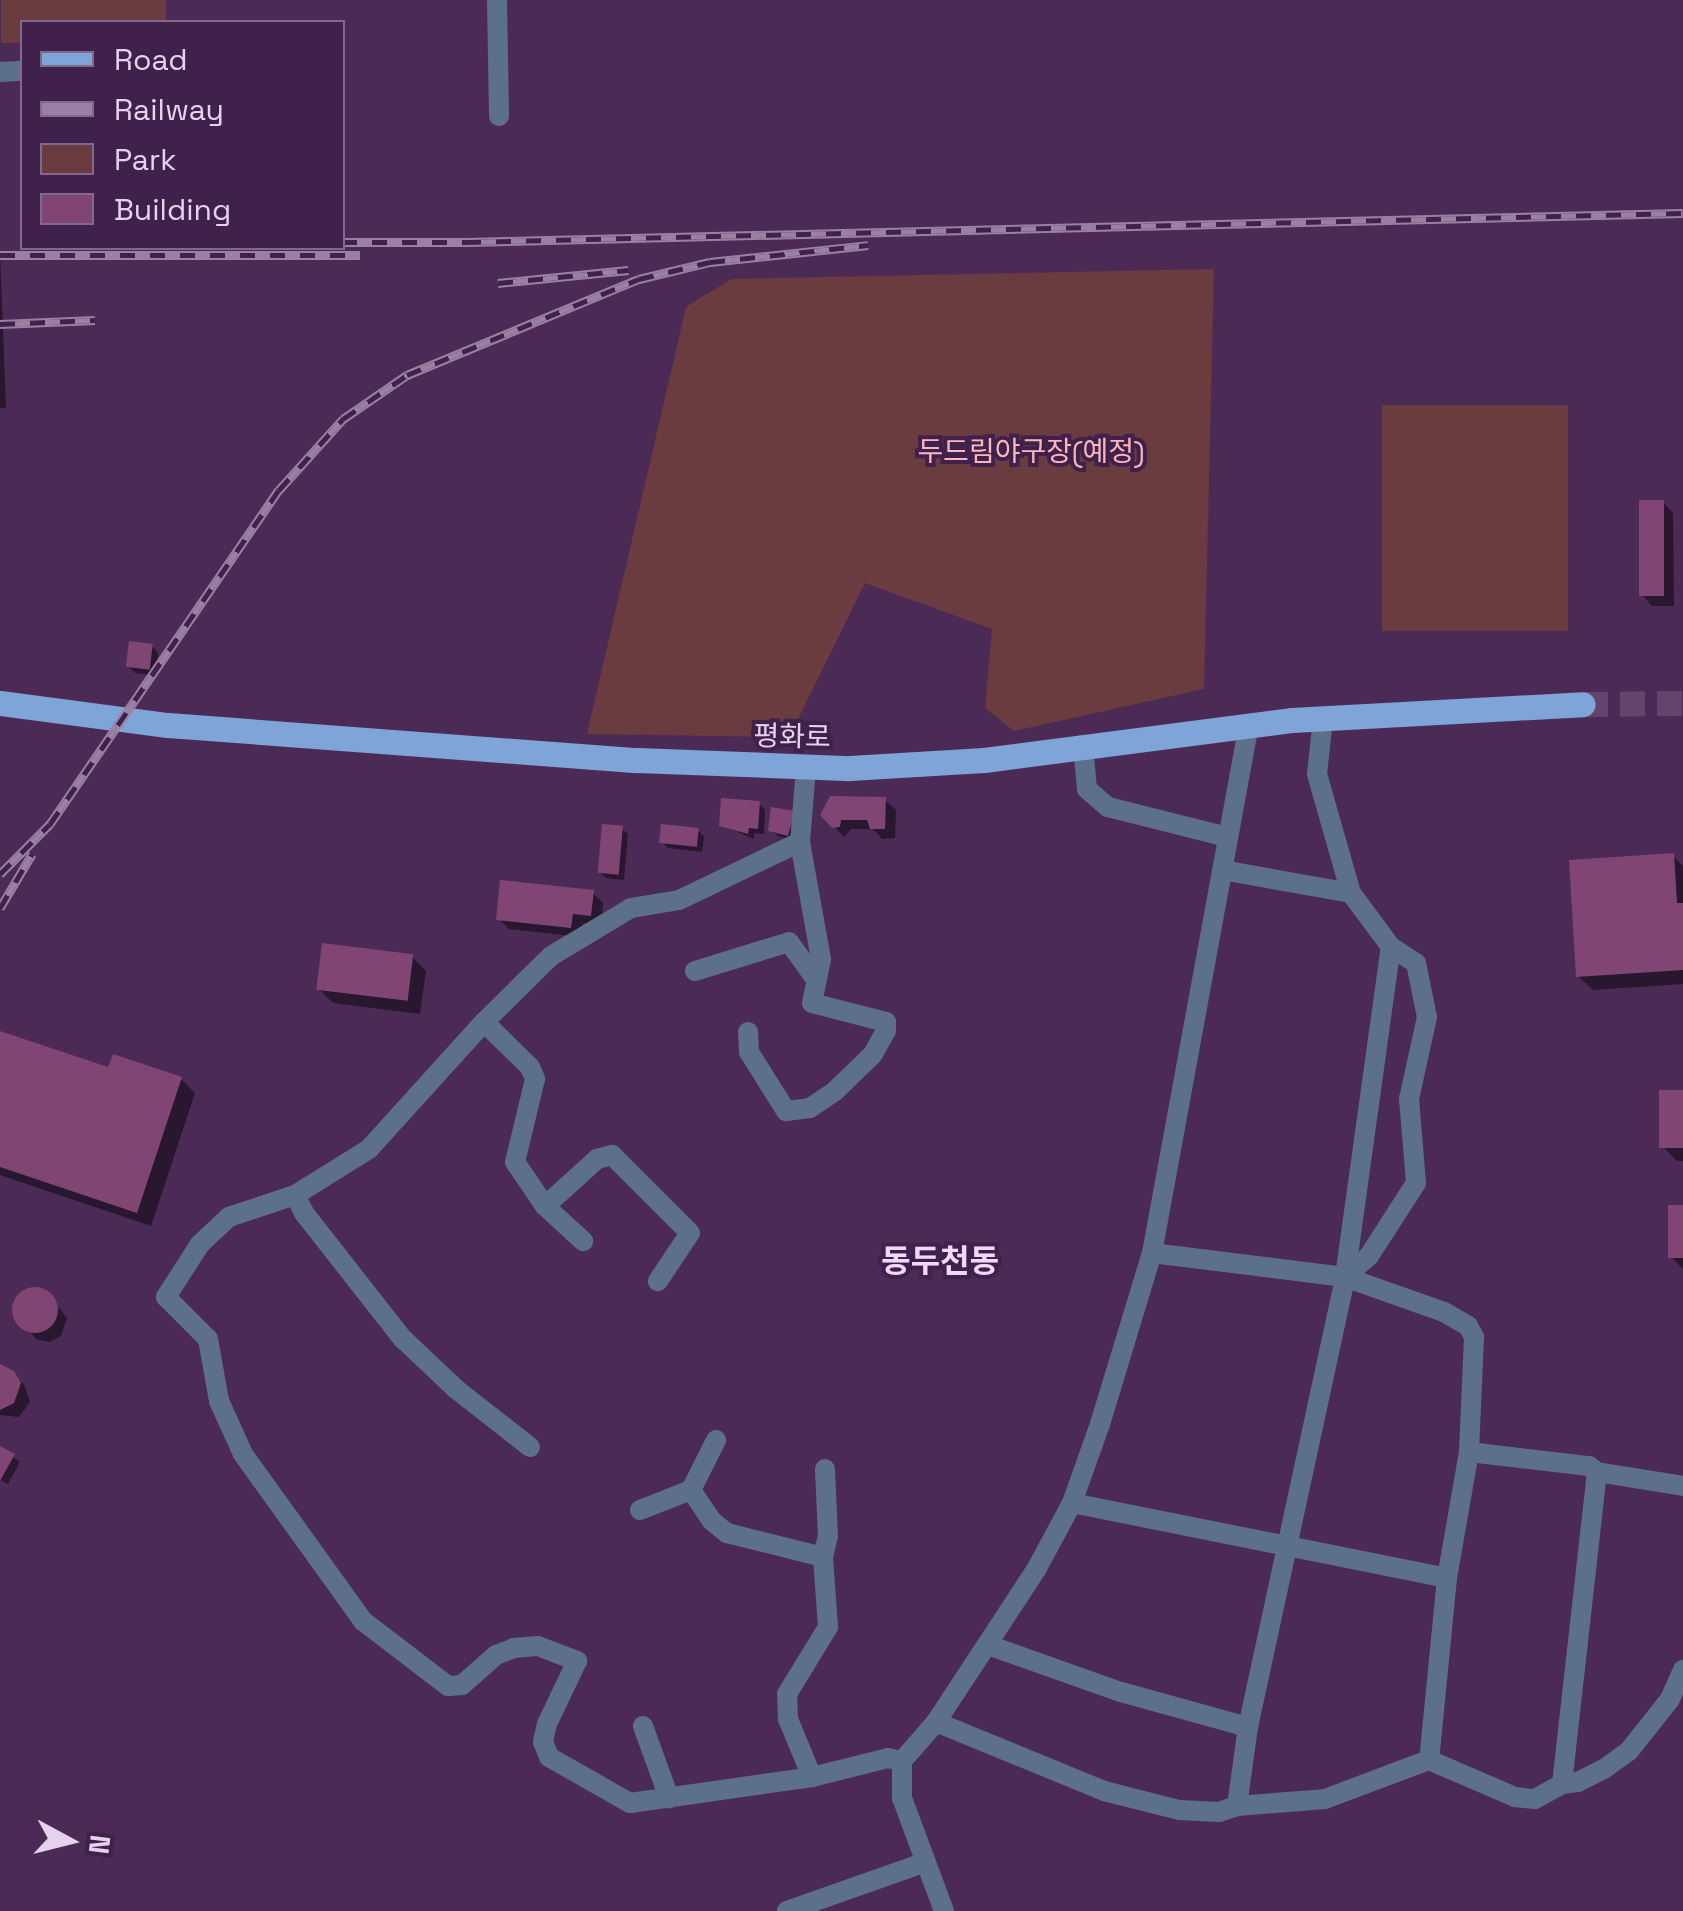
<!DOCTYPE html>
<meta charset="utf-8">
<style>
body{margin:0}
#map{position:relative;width:1683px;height:1911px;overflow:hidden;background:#4b2b56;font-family:"Space Grotesk","Noto Sans KR",sans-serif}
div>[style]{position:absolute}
.green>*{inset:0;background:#6a3c3f;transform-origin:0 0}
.shadow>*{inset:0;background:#0007}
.building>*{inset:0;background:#814574;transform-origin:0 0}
.round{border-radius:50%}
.major-tunnel>*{height:25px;margin-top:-12.5px;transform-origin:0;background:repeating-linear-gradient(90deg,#62446d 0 25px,transparent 0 37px)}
.minor>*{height:20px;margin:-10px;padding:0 10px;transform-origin:10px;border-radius:10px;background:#5d708a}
.major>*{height:25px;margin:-12.5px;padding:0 12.5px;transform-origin:12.5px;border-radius:12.5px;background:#7ea4d8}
.rail>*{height:9px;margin-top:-4.5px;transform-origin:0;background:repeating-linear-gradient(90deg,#40214b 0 15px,#9a81a3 0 30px);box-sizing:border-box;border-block:2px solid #9a81a3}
span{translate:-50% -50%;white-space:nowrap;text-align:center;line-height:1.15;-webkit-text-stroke:8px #40214b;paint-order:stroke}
.park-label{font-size:28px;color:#fbb6b9}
.street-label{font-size:28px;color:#e5d3ed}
.quarter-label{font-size:32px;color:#f0d9f9;font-weight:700}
.legend{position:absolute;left:20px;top:20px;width:325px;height:230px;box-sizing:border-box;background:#40214b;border:2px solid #82688c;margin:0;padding:12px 18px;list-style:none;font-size:30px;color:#e5d3ed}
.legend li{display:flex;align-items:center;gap:20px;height:50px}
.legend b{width:50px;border:2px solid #82688c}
.north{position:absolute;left:20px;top:1791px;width:100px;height:100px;-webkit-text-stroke:8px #40214b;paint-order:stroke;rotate:97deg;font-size:28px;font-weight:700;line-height:40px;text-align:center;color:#e5d3ed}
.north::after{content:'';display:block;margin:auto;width:35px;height:45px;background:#e5d3ed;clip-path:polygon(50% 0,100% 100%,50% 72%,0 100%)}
</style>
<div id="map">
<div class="green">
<div style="clip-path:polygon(1px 0,166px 0,166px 22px,22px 22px,22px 43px,1px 43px)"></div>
<div style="clip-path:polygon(1214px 269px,1204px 689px,1014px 731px,985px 708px,992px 629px,865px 583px,789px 737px,587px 734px,686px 307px,731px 279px)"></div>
<div style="left:1382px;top:405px;width:186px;height:226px"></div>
</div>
<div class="shadow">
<div style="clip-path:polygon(0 249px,6px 408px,0 408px)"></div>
<div style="clip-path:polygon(1663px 502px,1673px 513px,1674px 606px,1652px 606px,1642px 595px)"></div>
<div style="clip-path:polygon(152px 646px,158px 653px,156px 675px,135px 673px,128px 666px)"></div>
<div style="clip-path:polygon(885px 800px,896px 810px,895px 838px,882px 839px,873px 829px,851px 829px,844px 837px,823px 814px)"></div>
<div style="clip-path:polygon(759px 804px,765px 810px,764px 834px,754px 833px,754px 839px,722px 825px)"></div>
<div style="clip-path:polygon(794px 813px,794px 841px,778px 836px,771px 830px)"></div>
<div style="clip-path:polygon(621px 828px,628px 834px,624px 880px,606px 878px,600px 872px)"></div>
<div style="clip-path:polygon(698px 830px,704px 837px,702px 852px,668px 848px,662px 842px)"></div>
<div style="clip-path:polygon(1673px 856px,1683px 866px,1683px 984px,1593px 990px,1578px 976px)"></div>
<div style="clip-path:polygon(593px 893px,603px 903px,601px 925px,583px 923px,581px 937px,509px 929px,499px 919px)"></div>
<div style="clip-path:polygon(411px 956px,426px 971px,420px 1014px,333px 1003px,319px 989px)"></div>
<div style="clip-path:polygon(0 1033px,110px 1070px,181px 1079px,195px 1093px,151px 1226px,0 1175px)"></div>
<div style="clip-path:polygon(1683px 1093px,1683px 1161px,1677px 1161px,1663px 1147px)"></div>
<div style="clip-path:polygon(1683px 1208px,1683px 1269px,1672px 1258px)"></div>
<div style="clip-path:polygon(37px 1289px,49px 1295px,67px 1318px,61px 1336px,49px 1342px,36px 1339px,15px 1310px,19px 1297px)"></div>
<div style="clip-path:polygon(0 1367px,24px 1384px,30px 1402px,19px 1417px,0 1415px)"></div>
<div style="clip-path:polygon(0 1449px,20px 1462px,8px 1484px,0 1480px)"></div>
</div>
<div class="building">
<div style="left:1639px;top:500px;width:25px;height:96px"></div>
<div style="left:129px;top:641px;width:24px;height:26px;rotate:7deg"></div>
<div style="clip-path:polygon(830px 796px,886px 797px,885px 829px,870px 829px,867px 820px,841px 820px,840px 827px,832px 828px,820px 815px)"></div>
<div style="clip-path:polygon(721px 798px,760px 801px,758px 829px,749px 828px,748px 834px,719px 826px)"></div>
<div style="clip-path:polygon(771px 807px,795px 811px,788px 836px,768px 831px)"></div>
<div style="left:602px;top:824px;width:21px;height:49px;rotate:5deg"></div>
<div style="left:661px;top:824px;width:38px;height:19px;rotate:6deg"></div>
<div style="clip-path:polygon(1674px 853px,1677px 903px,1683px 903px,1683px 970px,1576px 977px,1569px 860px)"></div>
<div style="clip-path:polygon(500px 880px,594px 890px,591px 916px,573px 914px,571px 928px,496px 920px)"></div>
<div style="left:322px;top:943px;width:92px;height:47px;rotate:7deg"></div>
<div style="clip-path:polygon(0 1031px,108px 1067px,113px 1054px,182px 1077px,137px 1213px,0 1167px)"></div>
<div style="left:1683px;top:1090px;width:58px;height:24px;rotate:90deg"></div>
<div style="left:1683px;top:1205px;width:53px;height:15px;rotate:90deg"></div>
<div class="round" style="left:12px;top:1287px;width:46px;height:46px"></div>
<div style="clip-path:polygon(0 1364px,14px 1371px,21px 1383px,14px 1403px,0 1410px)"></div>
<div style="clip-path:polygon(0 1446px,15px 1454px,0 1481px)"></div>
</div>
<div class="major-tunnel">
<div style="left:1583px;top:704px;width:100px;rotate:-0.6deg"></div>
</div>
<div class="minor">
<div style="left:497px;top:0;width:116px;rotate:89deg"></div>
<div style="left:0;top:72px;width:22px;rotate:-3deg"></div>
<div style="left:1323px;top:719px;width:55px;rotate:96.2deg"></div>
<div style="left:1317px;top:774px;width:124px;rotate:74.1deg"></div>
<div style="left:1351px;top:893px;width:67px;rotate:53.5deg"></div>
<div style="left:1391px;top:947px;width:30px;rotate:33deg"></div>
<div style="left:1416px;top:963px;width:55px;rotate:78.5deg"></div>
<div style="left:1427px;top:1017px;width:84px;rotate:102.4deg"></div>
<div style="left:1409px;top:1099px;width:84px;rotate:85.2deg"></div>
<div style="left:1416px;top:1183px;width:87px;rotate:122.8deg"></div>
<div style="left:1369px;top:1256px;width:32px;rotate:139deg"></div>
<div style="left:1083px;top:745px;width:44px;rotate:84.8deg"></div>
<div style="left:1087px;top:789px;width:28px;rotate:41deg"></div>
<div style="left:1108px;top:807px;width:123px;rotate:14.1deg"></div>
<div style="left:800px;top:842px;width:134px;rotate:154.4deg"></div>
<div style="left:679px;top:900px;width:49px;rotate:170.5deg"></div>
<div style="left:631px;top:908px;width:93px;rotate:149deg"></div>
<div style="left:551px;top:956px;width:94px;rotate:135.4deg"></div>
<div style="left:484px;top:1022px;width:171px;rotate:132.2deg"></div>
<div style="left:369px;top:1149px;width:87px;rotate:148.1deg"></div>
<div style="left:295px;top:1195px;width:70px;rotate:161.6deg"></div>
<div style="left:229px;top:1217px;width:40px;rotate:137deg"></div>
<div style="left:200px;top:1244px;width:63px;rotate:122.7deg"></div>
<div style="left:166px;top:1297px;width:59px;rotate:45deg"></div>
<div style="left:208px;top:1339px;width:63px;rotate:79.9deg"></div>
<div style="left:219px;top:1401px;width:58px;rotate:65.6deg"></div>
<div style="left:243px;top:1454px;width:206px;rotate:54.3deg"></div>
<div style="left:363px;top:1621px;width:107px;rotate:37.4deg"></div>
<div style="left:448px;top:1686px;width:14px;rotate:-4deg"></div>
<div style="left:462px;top:1685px;width:45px;rotate:-41.4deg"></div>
<div style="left:496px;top:1655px;width:19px;rotate:-21deg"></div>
<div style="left:514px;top:1648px;width:24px;rotate:-5deg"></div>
<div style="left:538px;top:1646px;width:42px;rotate:21deg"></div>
<div style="left:577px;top:1661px;width:70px;rotate:115.5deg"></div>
<div style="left:547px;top:1724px;width:18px;rotate:103deg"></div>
<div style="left:543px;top:1742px;width:16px;rotate:68deg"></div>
<div style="left:549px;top:1757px;width:93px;rotate:29.6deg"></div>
<div style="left:630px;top:1803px;width:184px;rotate:-8.1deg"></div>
<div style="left:812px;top:1777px;width:78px;rotate:-14deg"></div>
<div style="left:888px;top:1758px;width:14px;rotate:12deg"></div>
<div style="left:1222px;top:870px;width:131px;rotate:10.1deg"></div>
<div style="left:695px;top:971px;width:98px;rotate:-17.1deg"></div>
<div style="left:789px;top:942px;width:44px;rotate:54.2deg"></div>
<div style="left:484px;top:1022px;width:64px;rotate:44.4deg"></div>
<div style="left:530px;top:1067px;width:13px;rotate:67deg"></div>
<div style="left:535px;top:1079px;width:85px;rotate:103.5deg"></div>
<div style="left:515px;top:1162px;width:53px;rotate:55.7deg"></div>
<div style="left:545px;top:1206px;width:52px;rotate:42.6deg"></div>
<div style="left:748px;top:1032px;width:20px;rotate:87deg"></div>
<div style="left:749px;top:1052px;width:70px;rotate:57.9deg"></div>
<div style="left:786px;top:1111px;width:24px;rotate:-7deg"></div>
<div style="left:810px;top:1108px;width:30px;rotate:-34deg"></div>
<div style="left:835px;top:1091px;width:53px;rotate:-44.2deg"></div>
<div style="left:873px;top:1054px;width:26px;rotate:-61deg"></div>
<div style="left:886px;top:1031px;width:9px;rotate:-90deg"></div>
<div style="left:886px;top:1022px;width:76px;rotate:-165.6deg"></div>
<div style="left:812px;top:1003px;width:45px;rotate:-78.4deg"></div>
<div style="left:821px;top:959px;width:119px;rotate:-100.2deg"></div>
<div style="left:800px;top:842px;width:75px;rotate:-85.4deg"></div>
<div style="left:295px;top:1195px;width:20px;rotate:63deg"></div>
<div style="left:304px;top:1213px;width:159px;rotate:51.9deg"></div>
<div style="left:402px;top:1338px;width:74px;rotate:43.4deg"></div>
<div style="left:456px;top:1389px;width:94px;rotate:38.1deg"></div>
<div style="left:545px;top:1206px;width:70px;rotate:-42.1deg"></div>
<div style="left:597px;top:1159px;width:16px;rotate:-15deg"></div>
<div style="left:612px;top:1155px;width:110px;rotate:45deg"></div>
<div style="left:690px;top:1233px;width:58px;rotate:123.7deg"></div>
<div style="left:1152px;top:1253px;width:194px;rotate:7.1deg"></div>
<div style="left:1345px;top:1277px;width:105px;rotate:19.5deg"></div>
<div style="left:1444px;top:1312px;width:28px;rotate:30deg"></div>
<div style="left:1468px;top:1326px;width:13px;rotate:61deg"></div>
<div style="left:1474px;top:1337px;width:115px;rotate:92.5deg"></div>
<div style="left:1469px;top:1452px;width:128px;rotate:99.9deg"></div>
<div style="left:1447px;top:1578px;width:183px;rotate:95.6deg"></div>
<div style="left:1469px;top:1452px;width:121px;rotate:6.7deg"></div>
<div style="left:1589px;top:1466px;width:10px;rotate:37deg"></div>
<div style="left:1597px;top:1472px;width:87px;rotate:9.2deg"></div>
<div style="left:691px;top:1490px;width:37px;rotate:56deg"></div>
<div style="left:712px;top:1521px;width:19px;rotate:39deg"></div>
<div style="left:727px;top:1533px;width:99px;rotate:14deg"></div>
<div style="left:1072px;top:1503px;width:382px;rotate:11.3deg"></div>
<div style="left:640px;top:1510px;width:55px;rotate:-21.4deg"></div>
<div style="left:691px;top:1490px;width:56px;rotate:-63.4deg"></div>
<div style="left:988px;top:1645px;width:141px;rotate:19.5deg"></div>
<div style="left:1121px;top:1692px;width:132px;rotate:15.4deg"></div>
<div style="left:936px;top:1722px;width:182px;rotate:22.3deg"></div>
<div style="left:1104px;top:1791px;width:77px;rotate:14.2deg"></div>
<div style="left:1179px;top:1810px;width:40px;rotate:2.9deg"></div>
<div style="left:1219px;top:1812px;width:19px;rotate:-18deg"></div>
<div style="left:1237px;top:1806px;width:88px;rotate:-4.5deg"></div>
<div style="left:1325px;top:1799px;width:111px;rotate:-20.6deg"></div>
<div style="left:1429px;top:1760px;width:94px;rotate:23.3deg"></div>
<div style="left:1515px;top:1797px;width:20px;rotate:6deg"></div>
<div style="left:1535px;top:1799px;width:31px;rotate:-29deg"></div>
<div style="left:1562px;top:1784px;width:16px;rotate:-7deg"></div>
<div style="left:1578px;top:1782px;width:29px;rotate:-27deg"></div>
<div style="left:1604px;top:1769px;width:31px;rotate:-36deg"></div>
<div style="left:1629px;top:1751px;width:66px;rotate:-51.7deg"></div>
<div style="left:1670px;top:1699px;width:32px;rotate:-66deg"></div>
<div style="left:643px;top:1726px;width:77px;rotate:70.1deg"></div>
<div style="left:812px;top:1777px;width:63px;rotate:-112.5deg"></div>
<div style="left:788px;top:1719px;width:25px;rotate:-92deg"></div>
<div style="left:787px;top:1694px;width:79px;rotate:-58.5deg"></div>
<div style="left:828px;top:1627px;width:70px;rotate:-94.1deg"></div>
<div style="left:823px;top:1557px;width:22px;rotate:-77deg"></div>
<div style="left:828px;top:1536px;width:67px;rotate:-92.6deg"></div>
<div style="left:1562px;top:1784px;width:314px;rotate:-83.6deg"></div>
<div style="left:1237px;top:1806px;width:80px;rotate:-82.1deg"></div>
<div style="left:1248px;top:1727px;width:460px;rotate:-77.8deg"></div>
<div style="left:1345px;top:1277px;width:333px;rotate:-82.1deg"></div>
<div style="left:787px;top:1911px;width:144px;rotate:-19.4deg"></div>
<div style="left:944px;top:1911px;width:121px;rotate:-110.4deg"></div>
<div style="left:902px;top:1798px;width:37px;rotate:-90deg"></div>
<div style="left:902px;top:1761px;width:52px;rotate:-48.9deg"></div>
<div style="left:936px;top:1722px;width:184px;rotate:-56.7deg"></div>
<div style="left:1037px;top:1568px;width:74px;rotate:-61.7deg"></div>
<div style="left:1072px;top:1503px;width:84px;rotate:-70.5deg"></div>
<div style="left:1100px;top:1424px;width:179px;rotate:-73.1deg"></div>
<div style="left:1152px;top:1253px;width:538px;rotate:-79.61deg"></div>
</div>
<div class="major">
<div style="left:0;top:703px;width:169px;rotate:7.5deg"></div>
<div style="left:168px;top:725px;width:470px;rotate:4.3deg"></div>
<div style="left:637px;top:760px;width:213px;rotate:2.2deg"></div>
<div style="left:850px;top:768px;width:134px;rotate:-3.4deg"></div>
<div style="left:984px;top:760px;width:311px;rotate:-7.4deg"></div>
<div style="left:1292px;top:720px;width:291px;rotate:-3.1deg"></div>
</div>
<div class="rail">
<div style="left:342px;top:242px;width:124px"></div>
<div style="left:466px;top:242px;width:1217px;rotate:-1.37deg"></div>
<div style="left:0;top:255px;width:360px"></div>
<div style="left:498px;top:283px;width:131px;rotate:-5.7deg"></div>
<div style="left:0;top:324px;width:95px;rotate:-2.4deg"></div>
<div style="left:0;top:874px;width:71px;rotate:-45deg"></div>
<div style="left:50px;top:824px;width:405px;rotate:-55.6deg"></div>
<div style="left:279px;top:490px;width:96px;rotate:-48deg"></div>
<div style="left:343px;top:419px;width:78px;rotate:-34.5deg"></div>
<div style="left:407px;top:375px;width:251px;rotate:-22.5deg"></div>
<div style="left:639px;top:279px;width:73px;rotate:-13.5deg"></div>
<div style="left:710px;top:262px;width:159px;rotate:-6.1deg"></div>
<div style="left:0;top:908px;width:63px;rotate:-59.3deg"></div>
</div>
<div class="park-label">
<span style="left:1031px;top:451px">두드림야구장(예정)</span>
</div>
<div class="street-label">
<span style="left:792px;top:736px;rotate:1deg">평화로</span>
</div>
<div class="quarter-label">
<span style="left:940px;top:1261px">동두천동</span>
</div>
<ul class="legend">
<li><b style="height:12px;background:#7ea4d8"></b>Road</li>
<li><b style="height:12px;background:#9a81a3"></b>Railway</li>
<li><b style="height:28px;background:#6a3c3f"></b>Park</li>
<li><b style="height:28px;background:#814574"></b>Building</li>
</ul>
<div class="north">N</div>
</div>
